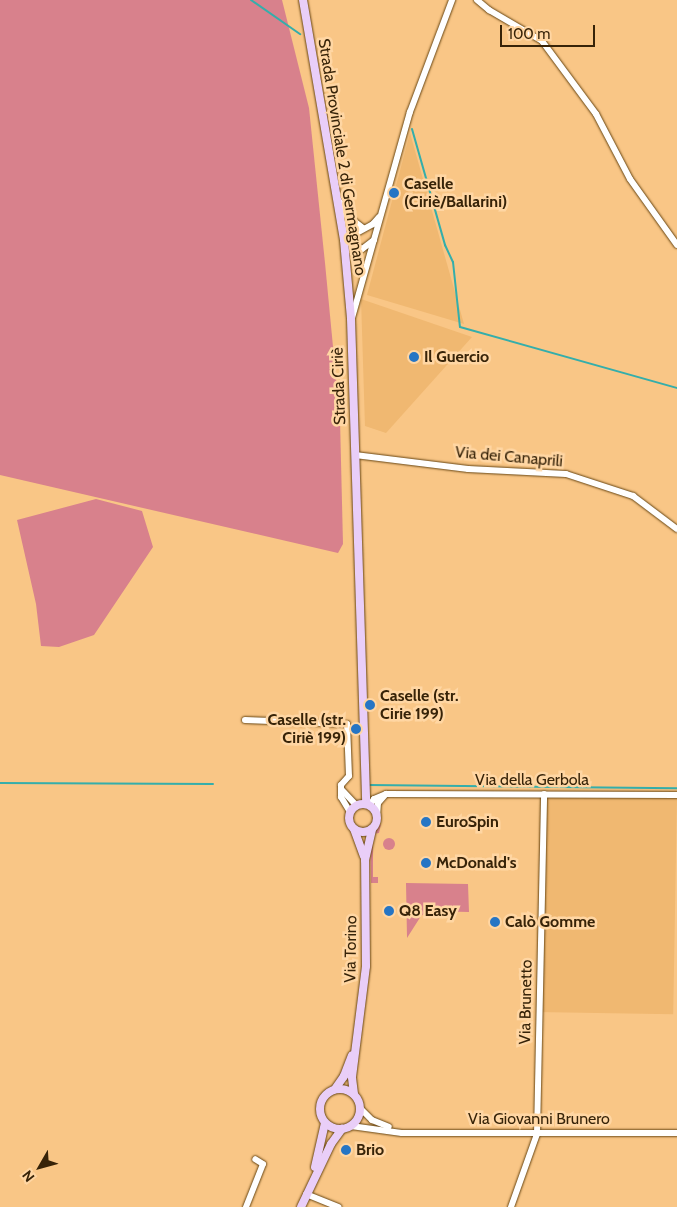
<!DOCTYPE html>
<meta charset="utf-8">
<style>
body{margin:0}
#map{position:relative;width:677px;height:1207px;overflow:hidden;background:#f9c686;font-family:Cabin,sans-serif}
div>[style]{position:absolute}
.built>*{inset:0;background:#f0b871;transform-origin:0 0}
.green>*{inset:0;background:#d8818c}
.round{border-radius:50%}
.stream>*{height:2px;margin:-1px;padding:0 1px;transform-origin:1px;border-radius:1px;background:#34aeab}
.roads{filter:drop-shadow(0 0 1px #684613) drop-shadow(0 0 1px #684613)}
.minor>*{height:6px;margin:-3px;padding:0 3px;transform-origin:3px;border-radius:3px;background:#fff}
.major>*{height:8px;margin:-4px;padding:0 4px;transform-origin:4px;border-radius:4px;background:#e9cef8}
.major>.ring{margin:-4px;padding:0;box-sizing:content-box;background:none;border:8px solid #e9cef8;border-radius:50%}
.dots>*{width:14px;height:14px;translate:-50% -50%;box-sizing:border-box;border:2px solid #ffd6a3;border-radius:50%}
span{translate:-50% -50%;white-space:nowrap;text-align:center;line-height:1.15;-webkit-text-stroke:5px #ffd6a3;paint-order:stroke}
.street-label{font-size:16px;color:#372308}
.poi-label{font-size:16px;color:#372308;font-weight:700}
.left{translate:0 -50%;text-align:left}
.right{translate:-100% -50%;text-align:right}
.north{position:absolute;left:15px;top:1142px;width:50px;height:50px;-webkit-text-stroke:4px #ffd6a3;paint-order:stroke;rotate:232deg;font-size:14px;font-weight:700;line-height:20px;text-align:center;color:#372308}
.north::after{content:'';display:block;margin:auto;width:18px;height:22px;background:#372308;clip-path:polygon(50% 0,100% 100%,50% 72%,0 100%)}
.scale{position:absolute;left:500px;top:25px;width:95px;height:22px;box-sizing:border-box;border:2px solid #372308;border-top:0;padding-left:6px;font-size:15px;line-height:18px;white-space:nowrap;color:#372308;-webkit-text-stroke:4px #ffd6a3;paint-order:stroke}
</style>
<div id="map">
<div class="built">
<div style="clip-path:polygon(410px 133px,464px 324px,367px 295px)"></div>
<div style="clip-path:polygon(361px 299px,472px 337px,386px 433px,365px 426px)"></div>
<div style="left:540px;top:795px;width:137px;height:217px;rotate:1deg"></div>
</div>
<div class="green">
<div style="clip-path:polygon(0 0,282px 0,309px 108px,325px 263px,340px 420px,343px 544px,338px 553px,0 475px)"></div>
<div style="clip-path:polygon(96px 499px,142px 511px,153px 547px,94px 635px,59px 647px,41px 646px,36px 604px,17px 520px)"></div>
<div style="clip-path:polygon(381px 824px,379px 833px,373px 834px,373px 877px,378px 877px,378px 883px,371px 883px,370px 839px,375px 829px)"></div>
<div class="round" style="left:383px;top:838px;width:12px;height:12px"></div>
<div style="clip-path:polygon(406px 883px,468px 884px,469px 912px,428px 911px,421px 916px,407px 938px)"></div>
</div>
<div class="stream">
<div style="left:251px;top:0;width:60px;rotate:34.8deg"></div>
<div style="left:412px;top:129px;width:121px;rotate:74.1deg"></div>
<div style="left:445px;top:245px;width:19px;rotate:65deg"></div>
<div style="left:453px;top:262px;width:65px;rotate:83.9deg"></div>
<div style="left:460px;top:327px;width:225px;rotate:15.7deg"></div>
<div style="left:0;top:783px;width:213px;rotate:0.3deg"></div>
<div style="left:369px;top:785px;width:308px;rotate:0.6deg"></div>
</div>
<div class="roads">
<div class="minor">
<div style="left:477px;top:0;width:16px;rotate:40deg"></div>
<div style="left:489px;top:10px;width:61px;rotate:30.3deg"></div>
<div style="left:542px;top:41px;width:91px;rotate:53.5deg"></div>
<div style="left:596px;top:114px;width:73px;rotate:62.4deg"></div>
<div style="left:630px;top:179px;width:81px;rotate:54.5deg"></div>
<div style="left:340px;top:202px;width:13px;rotate:67deg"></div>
<div style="left:345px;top:214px;width:23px;rotate:38deg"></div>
<div style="left:374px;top:240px;width:15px;rotate:143deg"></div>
<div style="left:362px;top:249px;width:20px;rotate:-153deg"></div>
<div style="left:344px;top:240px;width:33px;rotate:-29deg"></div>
<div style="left:373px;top:224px;width:9px;rotate:-49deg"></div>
<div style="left:352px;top:318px;width:214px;rotate:-74.3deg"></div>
<div style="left:410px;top:112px;width:120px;rotate:-69.4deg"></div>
<div style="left:355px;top:455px;width:114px;rotate:7.1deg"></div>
<div style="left:468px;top:469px;width:98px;rotate:2.9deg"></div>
<div style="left:566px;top:474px;width:71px;rotate:18.2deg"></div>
<div style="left:633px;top:496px;width:55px;rotate:36.9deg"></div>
<div style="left:245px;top:720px;width:102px;rotate:2.2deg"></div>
<div style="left:347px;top:724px;width:52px;rotate:87.8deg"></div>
<div style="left:349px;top:776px;width:12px;rotate:132deg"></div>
<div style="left:341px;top:785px;width:12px;rotate:90deg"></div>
<div style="left:341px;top:797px;width:17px;rotate:59deg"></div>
<div style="left:342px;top:790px;width:21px;rotate:47deg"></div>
<div style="left:370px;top:805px;width:7px;rotate:-56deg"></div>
<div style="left:374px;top:799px;width:13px;rotate:-23deg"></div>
<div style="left:386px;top:794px;width:291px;rotate:0.2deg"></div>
<div style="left:377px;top:817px;width:14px;rotate:-86deg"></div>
<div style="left:378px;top:803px;width:11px;rotate:-49deg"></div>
<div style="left:360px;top:1108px;width:17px;rotate:45deg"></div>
<div style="left:372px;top:1120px;width:18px;rotate:22deg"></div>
<div style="left:351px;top:1126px;width:51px;rotate:7.8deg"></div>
<div style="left:402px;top:1133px;width:275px"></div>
<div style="left:306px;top:1194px;width:35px;rotate:22deg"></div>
<div style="left:246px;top:1207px;width:46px;rotate:-68.4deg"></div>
<div style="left:263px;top:1164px;width:9px;rotate:-148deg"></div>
<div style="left:511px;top:1207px;width:77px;rotate:-70.4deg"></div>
<div style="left:537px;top:1134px;width:340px;rotate:-88.8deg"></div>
</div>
<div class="major">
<div style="left:303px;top:0;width:243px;rotate:80.3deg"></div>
<div style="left:344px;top:240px;width:79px;rotate:84.9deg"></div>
<div style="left:351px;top:319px;width:484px;rotate:88.2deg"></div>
<div class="ring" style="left:349px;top:804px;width:20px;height:20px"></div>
<div style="left:354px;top:829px;width:29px;rotate:70deg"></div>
<div class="ring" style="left:320px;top:1089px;width:32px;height:32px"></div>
<div style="left:335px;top:1089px;width:16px;rotate:-55deg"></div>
<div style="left:344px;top:1076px;width:22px;rotate:-69deg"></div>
<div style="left:354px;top:1094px;width:17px;rotate:-97deg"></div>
<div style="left:352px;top:1077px;width:112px;rotate:-82.8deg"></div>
<div style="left:366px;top:966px;width:106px;rotate:-90.5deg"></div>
<div style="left:365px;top:860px;width:32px;rotate:-77deg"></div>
<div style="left:315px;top:1167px;width:45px;rotate:-77.2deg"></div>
<div style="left:301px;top:1207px;width:70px;rotate:-64.5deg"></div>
<div style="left:331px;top:1144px;width:19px;rotate:-54deg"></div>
</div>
</div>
<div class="dots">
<div style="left:394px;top:193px;background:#2675c4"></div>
<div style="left:414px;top:357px;background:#2675c4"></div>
<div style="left:370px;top:705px;background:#2675c4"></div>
<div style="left:356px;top:729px;background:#2675c4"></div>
<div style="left:426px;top:822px;background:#2675c4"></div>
<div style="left:426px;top:863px;background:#2675c4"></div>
<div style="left:389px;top:911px;background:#2675c4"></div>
<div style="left:495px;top:922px;background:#2675c4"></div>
<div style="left:346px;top:1150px;background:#2675c4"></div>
</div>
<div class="street-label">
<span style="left:342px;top:157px;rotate:81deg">Strada Provinciale 2 di Germagnano</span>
<span style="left:339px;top:386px;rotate:-92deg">Strada Ciriè</span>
<span style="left:509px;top:457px;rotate:5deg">Via dei Canaprili</span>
<span style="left:532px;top:780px">Via della Gerbola</span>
<span style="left:351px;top:949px;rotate:-89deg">Via Torino</span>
<span style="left:526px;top:1002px;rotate:-89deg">Via Brunetto</span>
<span style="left:539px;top:1119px">Via Giovanni Brunero</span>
</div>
<div class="poi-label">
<span class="left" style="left:404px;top:193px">Caselle<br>(Ciriè/Ballarini)</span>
<span class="left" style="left:424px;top:357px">Il Guercio</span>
<span class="left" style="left:380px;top:705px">Caselle (str.<br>Cirie 199)</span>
<span class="right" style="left:346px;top:729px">Caselle (str.<br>Ciriè 199)</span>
<span class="left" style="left:436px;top:822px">EuroSpin</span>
<span class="left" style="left:436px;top:863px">McDonald's</span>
<span class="left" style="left:399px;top:911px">Q8 Easy</span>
<span class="left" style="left:505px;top:922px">Calò Gomme</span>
<span class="left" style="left:356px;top:1150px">Brio</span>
</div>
<div class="north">N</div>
<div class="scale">100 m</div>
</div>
